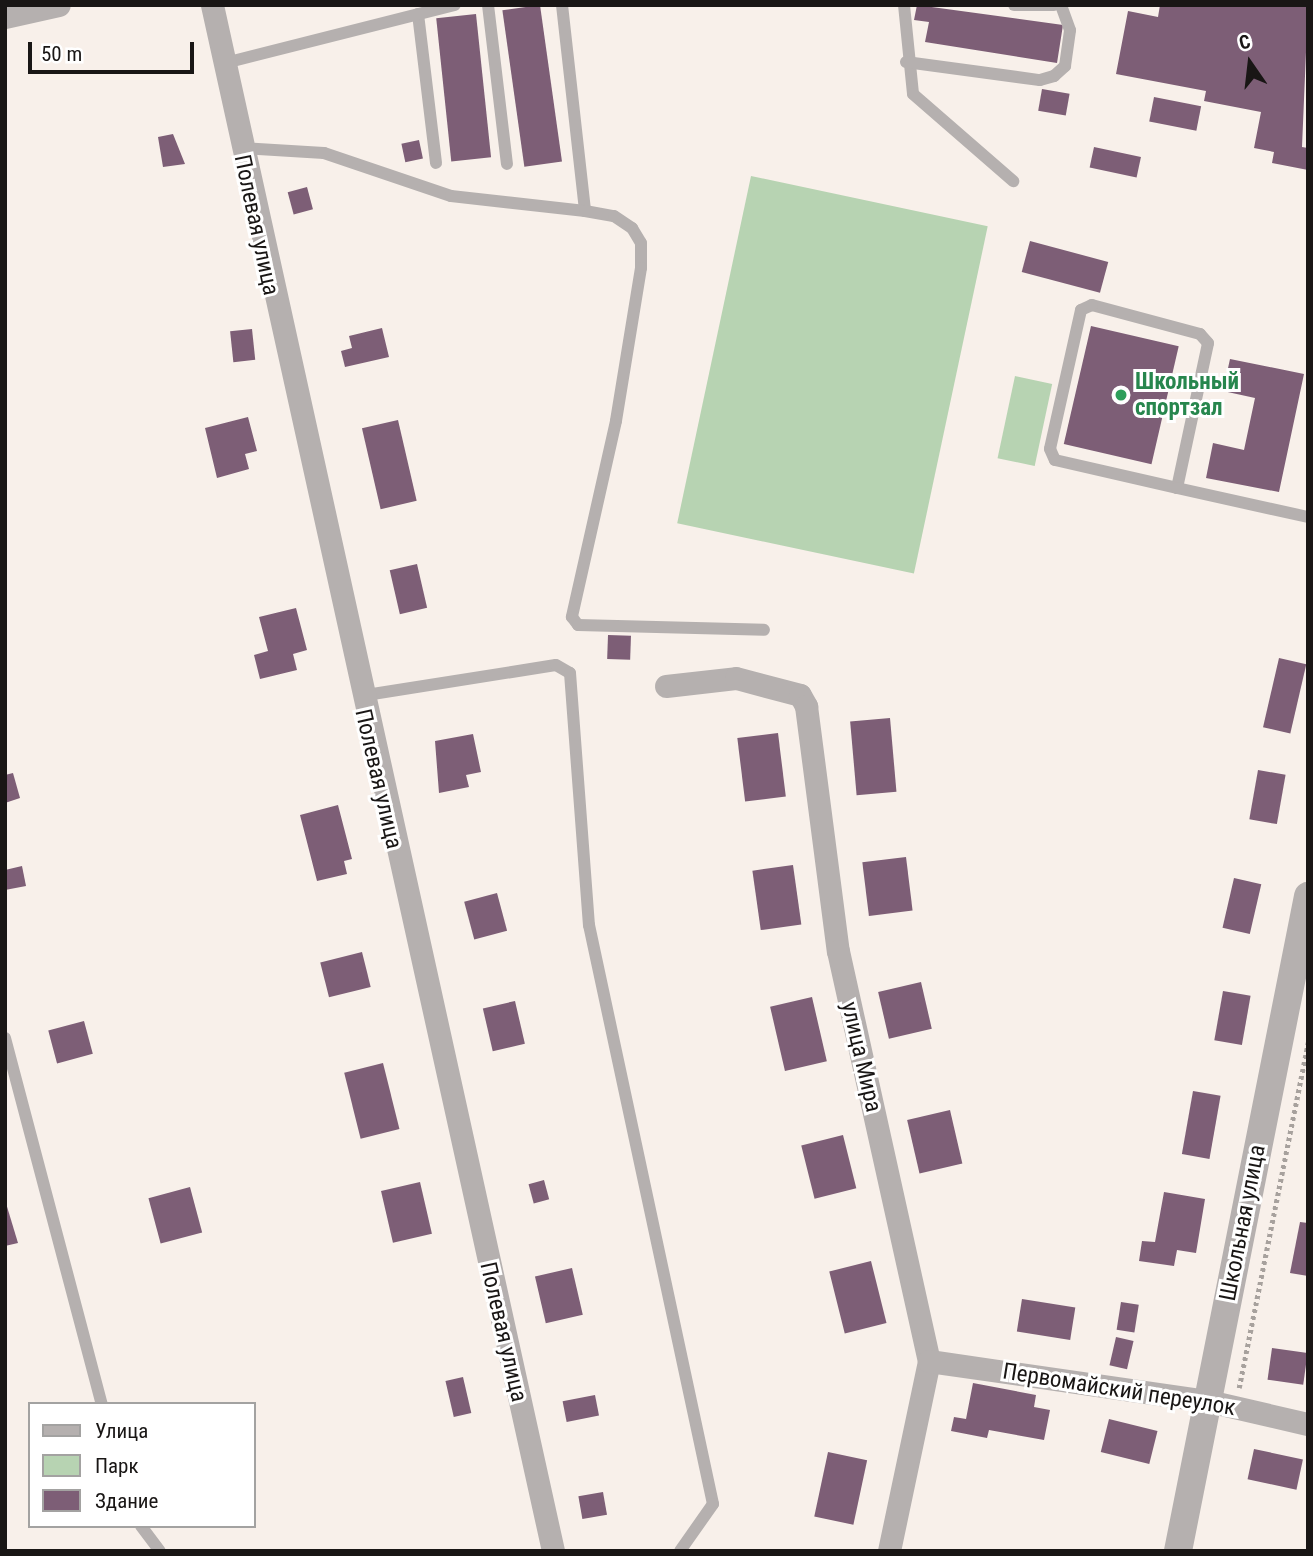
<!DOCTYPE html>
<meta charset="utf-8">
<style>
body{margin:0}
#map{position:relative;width:1313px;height:1556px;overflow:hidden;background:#f8f0ea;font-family:"Roboto Condensed",sans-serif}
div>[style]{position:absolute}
.green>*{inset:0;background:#b7d3b2;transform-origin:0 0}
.building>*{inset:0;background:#7d5e76;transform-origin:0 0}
.path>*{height:4.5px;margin-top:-2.25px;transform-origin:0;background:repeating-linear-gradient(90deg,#a7a19d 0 3.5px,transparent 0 7px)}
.service>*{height:12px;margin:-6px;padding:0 6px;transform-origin:6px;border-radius:6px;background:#b5b0af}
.minor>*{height:23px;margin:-11.5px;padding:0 11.5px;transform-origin:11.5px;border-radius:11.5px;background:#b5b0af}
.tertiary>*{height:28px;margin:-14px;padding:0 14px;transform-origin:14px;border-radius:14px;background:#b5b0af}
.dots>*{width:19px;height:19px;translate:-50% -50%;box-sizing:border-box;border:4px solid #fff;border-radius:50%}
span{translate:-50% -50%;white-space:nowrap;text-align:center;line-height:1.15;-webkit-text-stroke:6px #fff;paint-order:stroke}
.street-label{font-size:23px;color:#191615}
.leisure-label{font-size:23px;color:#27864d;font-weight:700}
.left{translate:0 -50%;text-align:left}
.frame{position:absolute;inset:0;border:7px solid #191615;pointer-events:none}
.legend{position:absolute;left:28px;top:1402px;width:228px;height:126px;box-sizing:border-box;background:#fff;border:2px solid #a3a2a1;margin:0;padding:9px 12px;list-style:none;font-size:21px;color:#191615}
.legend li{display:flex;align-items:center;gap:14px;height:35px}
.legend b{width:35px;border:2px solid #a3a2a1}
.north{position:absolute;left:1215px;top:28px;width:70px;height:70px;-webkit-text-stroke:5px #fff;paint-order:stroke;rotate:346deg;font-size:19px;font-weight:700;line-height:28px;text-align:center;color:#191615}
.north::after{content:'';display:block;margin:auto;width:24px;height:32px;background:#191615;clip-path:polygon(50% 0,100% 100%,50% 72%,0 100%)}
.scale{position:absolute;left:28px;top:42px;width:166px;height:32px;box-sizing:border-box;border:4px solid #191615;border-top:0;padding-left:9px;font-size:21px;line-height:24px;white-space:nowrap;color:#191615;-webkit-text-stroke:5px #fff;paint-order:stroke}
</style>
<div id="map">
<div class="green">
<div style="left:751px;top:176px;width:242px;height:355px;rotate:12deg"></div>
<div style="left:1015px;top:376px;width:38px;height:84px;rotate:12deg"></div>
</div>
<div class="building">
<div style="left:540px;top:5px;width:158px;height:38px;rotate:82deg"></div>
<div style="clip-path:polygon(917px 5px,1063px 25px,1057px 63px,925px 42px,929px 22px,914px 20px)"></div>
<div style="clip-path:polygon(1160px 5px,1308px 5px,1302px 147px,1308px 148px,1308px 170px,1272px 163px,1274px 152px,1254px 148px,1261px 112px,1204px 101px,1206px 91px,1116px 74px,1128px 11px,1158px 17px)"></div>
<div style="left:476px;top:14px;width:144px;height:40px;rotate:84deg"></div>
<div style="left:1042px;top:89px;width:28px;height:22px;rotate:10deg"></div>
<div style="left:1154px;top:97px;width:48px;height:25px;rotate:11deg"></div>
<div style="clip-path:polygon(173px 134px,185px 164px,163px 167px,158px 137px)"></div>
<div style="left:419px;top:140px;width:19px;height:18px;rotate:78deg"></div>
<div style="left:1094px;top:147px;width:48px;height:21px;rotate:12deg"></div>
<div style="left:307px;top:187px;width:23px;height:20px;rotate:75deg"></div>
<div style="left:1030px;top:241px;width:81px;height:32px;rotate:15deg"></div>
<div style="left:1091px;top:326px;width:90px;height:121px;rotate:13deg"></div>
<div style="clip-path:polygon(382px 328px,389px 357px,345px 367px,341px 351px,352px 348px,349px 336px)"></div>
<div style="left:252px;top:329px;width:31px;height:22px;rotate:84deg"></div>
<div style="clip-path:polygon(1230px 359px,1304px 374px,1279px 492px,1206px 478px,1213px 443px,1244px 450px,1255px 398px,1223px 391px)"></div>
<div style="clip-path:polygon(248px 417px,257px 451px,245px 454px,249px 469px,217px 478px,205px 428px)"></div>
<div style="left:398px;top:420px;width:83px;height:37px;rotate:77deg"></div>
<div style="left:417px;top:564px;width:45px;height:28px;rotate:77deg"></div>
<div style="clip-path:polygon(296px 608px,307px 650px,293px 654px,297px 670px,260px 679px,254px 655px,268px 651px,259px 617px)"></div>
<div style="left:608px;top:635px;width:23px;height:24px;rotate:2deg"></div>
<div style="left:1279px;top:658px;width:28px;height:71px;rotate:13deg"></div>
<div style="left:890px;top:718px;width:74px;height:40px;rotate:85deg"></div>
<div style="left:778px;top:733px;width:64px;height:41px;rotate:83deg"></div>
<div style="clip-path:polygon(473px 734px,481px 772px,466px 775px,469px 787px,439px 793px,435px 741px)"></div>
<div style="left:1258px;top:770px;width:28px;height:50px;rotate:10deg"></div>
<div style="clip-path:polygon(13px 773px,20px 798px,5px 803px,5px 775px)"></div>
<div style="clip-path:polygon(338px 805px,352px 859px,344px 861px,347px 874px,317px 881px,300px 815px)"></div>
<div style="left:906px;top:857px;width:54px;height:44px;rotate:83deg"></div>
<div style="left:793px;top:865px;width:60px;height:41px;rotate:82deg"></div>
<div style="clip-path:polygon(22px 866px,26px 886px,5px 890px,5px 870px)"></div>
<div style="left:1234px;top:878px;width:28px;height:51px;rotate:13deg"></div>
<div style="left:497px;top:893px;width:39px;height:34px;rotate:75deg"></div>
<div style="left:362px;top:952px;width:36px;height:43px;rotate:76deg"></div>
<div style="left:921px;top:982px;width:48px;height:44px;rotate:77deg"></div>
<div style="left:1223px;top:991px;width:28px;height:50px;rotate:10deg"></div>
<div style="left:812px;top:997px;width:66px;height:43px;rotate:77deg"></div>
<div style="left:515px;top:1001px;width:44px;height:33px;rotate:77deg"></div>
<div style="left:84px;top:1021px;width:34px;height:37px;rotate:75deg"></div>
<div style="left:383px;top:1063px;width:68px;height:40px;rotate:76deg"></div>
<div style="left:1193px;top:1091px;width:28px;height:64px;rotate:10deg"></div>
<div style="left:950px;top:1110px;width:55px;height:44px;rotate:77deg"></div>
<div style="left:843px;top:1135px;width:55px;height:43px;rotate:76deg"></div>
<div style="left:544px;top:1180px;width:20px;height:16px;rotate:75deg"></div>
<div style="left:420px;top:1182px;width:53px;height:40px;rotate:77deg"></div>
<div style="left:190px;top:1187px;width:47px;height:43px;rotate:75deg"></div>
<div style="clip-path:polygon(1164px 1192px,1205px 1199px,1196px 1253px,1177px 1250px,1174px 1266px,1139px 1261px,1142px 1241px,1155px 1242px)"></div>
<div style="clip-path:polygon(5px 1200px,18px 1243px,5px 1246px)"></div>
<div style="clip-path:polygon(1300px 1222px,1308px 1223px,1308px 1276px,1290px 1273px)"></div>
<div style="left:871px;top:1261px;width:64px;height:43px;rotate:76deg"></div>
<div style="left:572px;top:1268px;width:48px;height:38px;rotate:77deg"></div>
<div style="left:1022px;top:1299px;width:54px;height:33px;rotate:9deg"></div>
<div style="left:1121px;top:1302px;width:18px;height:28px;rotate:9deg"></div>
<div style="left:1116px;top:1337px;width:18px;height:29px;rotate:13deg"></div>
<div style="left:1272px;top:1348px;width:36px;height:32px;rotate:8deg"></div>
<div style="left:463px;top:1377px;width:37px;height:18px;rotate:77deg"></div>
<div style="clip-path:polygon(973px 1383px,1036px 1395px,1034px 1407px,1050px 1410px,1044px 1440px,989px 1430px,987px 1438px,951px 1431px,954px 1417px,966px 1419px)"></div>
<div style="left:595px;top:1395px;width:21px;height:33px;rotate:79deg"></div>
<div style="left:1109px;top:1419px;width:50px;height:34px;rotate:14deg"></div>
<div style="left:1254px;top:1449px;width:50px;height:31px;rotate:12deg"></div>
<div style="left:828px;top:1452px;width:40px;height:66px;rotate:12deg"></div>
<div style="left:603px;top:1492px;width:23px;height:25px;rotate:80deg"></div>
</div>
<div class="path">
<div style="left:1239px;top:1388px;width:353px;rotate:-78.7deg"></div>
</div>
<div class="service">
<div style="left:488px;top:5px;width:160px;rotate:83.2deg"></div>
<div style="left:562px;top:5px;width:207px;rotate:83.6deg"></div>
<div style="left:904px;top:5px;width:89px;rotate:84.2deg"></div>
<div style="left:913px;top:94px;width:133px;rotate:41deg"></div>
<div style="left:1014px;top:5px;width:40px"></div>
<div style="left:418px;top:14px;width:150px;rotate:83.1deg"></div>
<div style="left:906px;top:62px;width:135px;rotate:7.7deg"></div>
<div style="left:1040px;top:80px;width:15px;rotate:-16deg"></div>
<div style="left:1054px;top:76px;width:15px;rotate:-42deg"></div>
<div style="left:1065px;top:66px;width:36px;rotate:-82deg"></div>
<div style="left:1070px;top:30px;width:27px;rotate:-110deg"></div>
<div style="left:225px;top:63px;width:237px;rotate:-14.2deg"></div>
<div style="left:240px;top:148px;width:84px;rotate:3.4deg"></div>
<div style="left:324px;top:153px;width:134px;rotate:18.7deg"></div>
<div style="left:451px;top:196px;width:135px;rotate:6.4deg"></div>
<div style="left:585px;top:211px;width:29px;rotate:10deg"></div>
<div style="left:614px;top:216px;width:22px;rotate:34deg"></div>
<div style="left:632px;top:228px;width:17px;rotate:59deg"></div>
<div style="left:641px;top:243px;width:25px;rotate:90deg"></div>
<div style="left:641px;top:268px;width:155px;rotate:99.3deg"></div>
<div style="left:616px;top:421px;width:201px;rotate:102.7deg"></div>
<div style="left:572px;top:617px;width:10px;rotate:53deg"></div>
<div style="left:578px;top:625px;width:186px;rotate:1.5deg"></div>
<div style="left:1177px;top:488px;width:148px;rotate:-77.9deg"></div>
<div style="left:1208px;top:343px;width:12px;rotate:-132deg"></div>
<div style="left:1200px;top:334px;width:112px;rotate:-165deg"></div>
<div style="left:1092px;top:305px;width:12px;rotate:156deg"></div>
<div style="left:1081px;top:310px;width:142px;rotate:102.6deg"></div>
<div style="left:1050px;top:449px;width:12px;rotate:66deg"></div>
<div style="left:1055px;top:460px;width:125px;rotate:12.9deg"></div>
<div style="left:1177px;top:488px;width:134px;rotate:12.5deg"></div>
<div style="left:360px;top:696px;width:198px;rotate:-9deg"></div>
<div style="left:556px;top:665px;width:16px;rotate:30deg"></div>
<div style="left:570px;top:673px;width:253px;rotate:85.7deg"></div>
<div style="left:589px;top:925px;width:592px;rotate:77.91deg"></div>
<div style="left:713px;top:1504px;width:57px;rotate:125.1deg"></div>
<div style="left:5px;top:1038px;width:379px;rotate:75.2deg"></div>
<div style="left:141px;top:1526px;width:31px;rotate:53deg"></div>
</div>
<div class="minor">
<div style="left:212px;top:5px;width:1583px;rotate:77.56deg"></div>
<div style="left:5px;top:17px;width:55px;rotate:-12.5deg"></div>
<div style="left:666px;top:686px;width:70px;rotate:-6.5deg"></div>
<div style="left:736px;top:678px;width:66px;rotate:14.9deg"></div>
<div style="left:800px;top:695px;width:13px;rotate:61deg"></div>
<div style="left:806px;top:706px;width:247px;rotate:82.6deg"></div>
<div style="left:838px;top:951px;width:420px;rotate:77.5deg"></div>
<div style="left:929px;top:1361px;width:194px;rotate:101.9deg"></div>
<div style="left:929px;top:1361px;width:282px;rotate:8.2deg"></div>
<div style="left:1208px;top:1401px;width:103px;rotate:13deg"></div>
</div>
<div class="tertiary">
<div style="left:1178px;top:1551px;width:668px;rotate:-78.77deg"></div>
</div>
<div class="dots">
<div style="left:1121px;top:395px;background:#2e9e5b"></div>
</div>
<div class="street-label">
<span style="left:256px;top:225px;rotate:78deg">Полевая улица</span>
<span style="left:378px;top:779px;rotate:77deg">Полевая улица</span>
<span style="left:861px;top:1057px;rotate:77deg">улица Мира</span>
<span style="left:1243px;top:1223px;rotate:-79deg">Школьная улица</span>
<span style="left:503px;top:1332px;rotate:77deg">Полевая улица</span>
<span style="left:1119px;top:1390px;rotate:9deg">Первомайский переулок</span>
</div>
<div class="leisure-label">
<span class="left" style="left:1135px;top:395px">Школьный<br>спортзал</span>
</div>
<div class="frame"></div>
<ul class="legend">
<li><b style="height:9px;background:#b5b0af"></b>Улица</li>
<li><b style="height:19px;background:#b7d3b2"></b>Парк</li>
<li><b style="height:19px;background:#7d5e76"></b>Здание</li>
</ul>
<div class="north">С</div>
<div class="scale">50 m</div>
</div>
